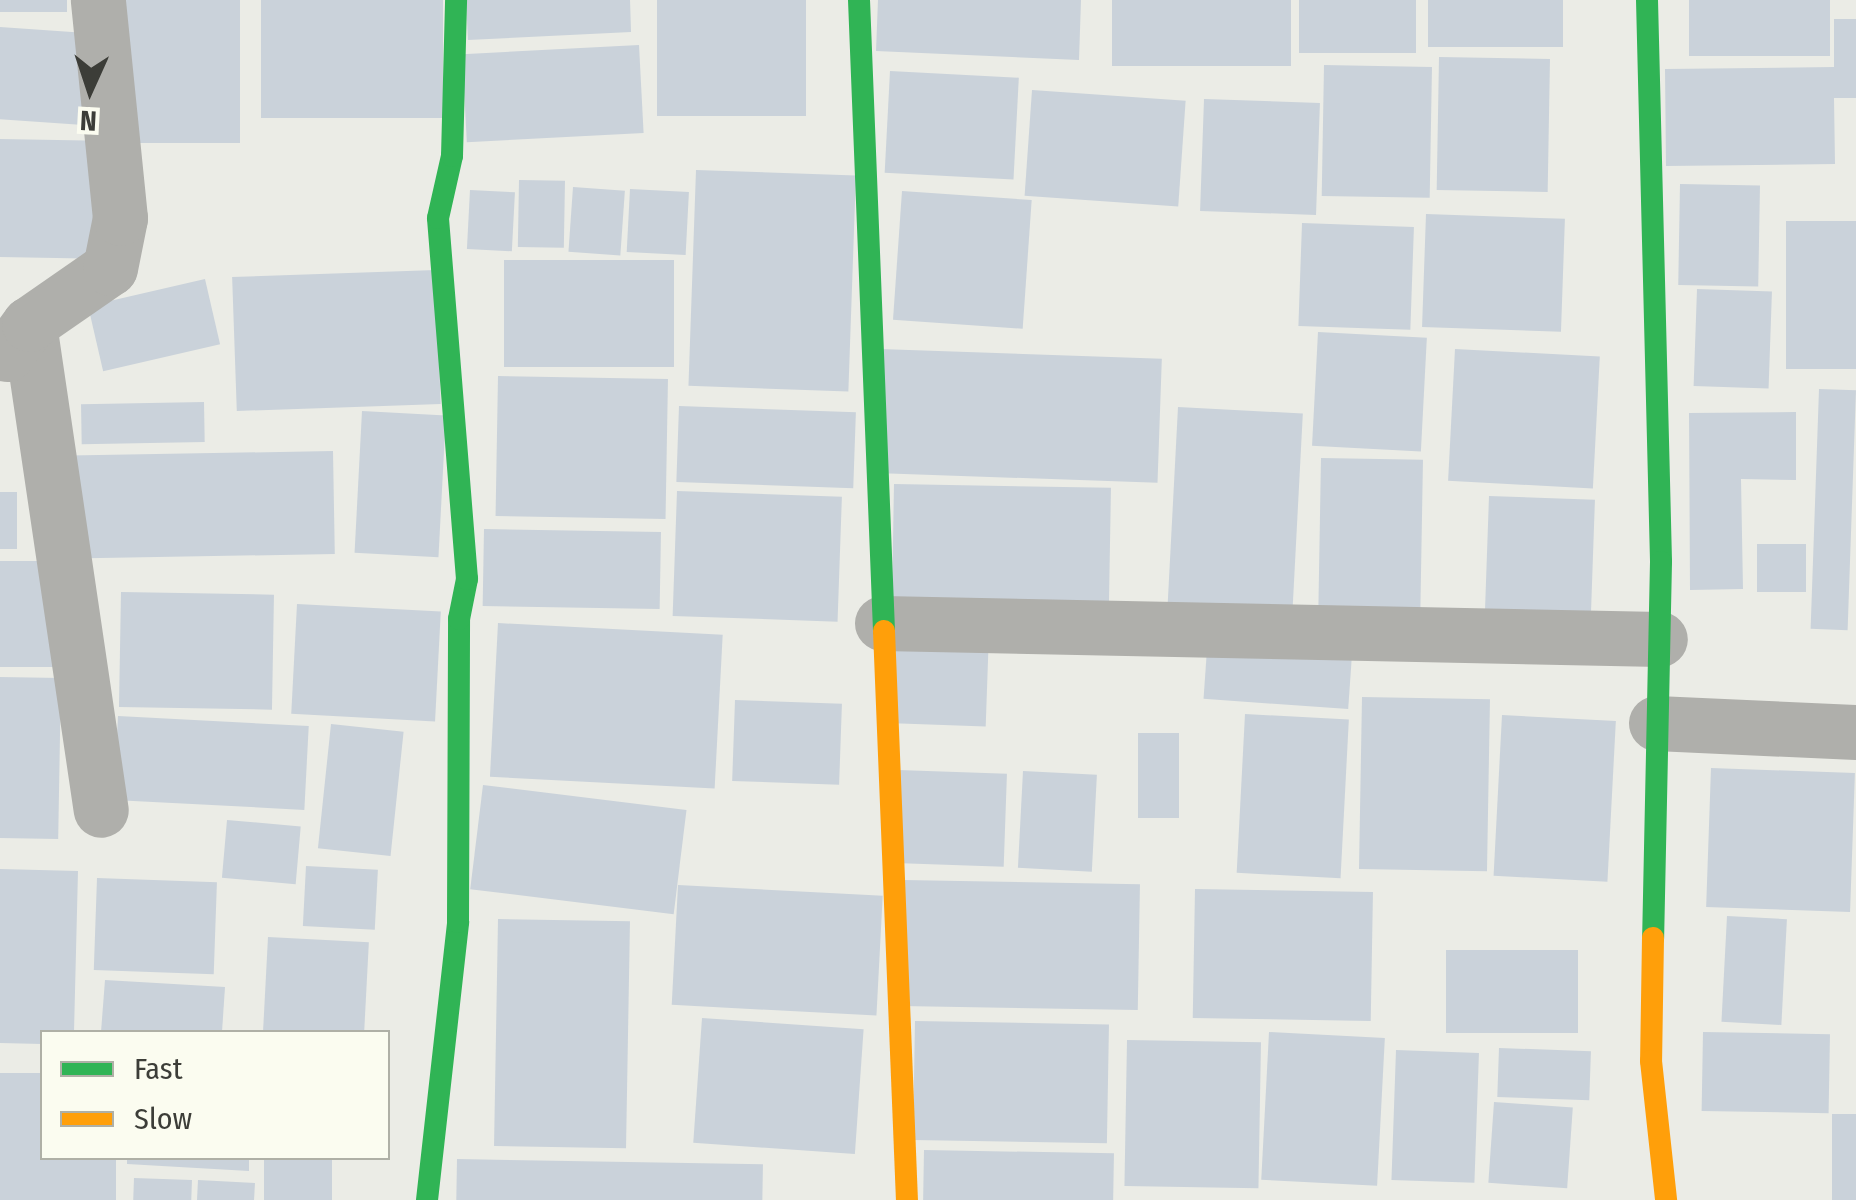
<!DOCTYPE html>
<style>
body{margin:0}
#map{position:relative;width:1856px;height:1200px;overflow:hidden;background:#ebece6;font-family:"Fira Sans Condensed",sans-serif}
div>[style]{position:absolute}
.building>*{inset:0;background:#cad2da;transform-origin:0 0}
.street>*{height:55px;margin:-27.5px;padding:0 27.5px;transform-origin:27.5px;border-radius:27.5px;background:#afafab}
.fast>*{height:22px;margin:-11px;padding:0 11px;transform-origin:11px;border-radius:11px;background:#30b455}
.slow>*{height:22px;margin:-11px;padding:0 11px;transform-origin:11px;border-radius:11px;background:#ff9f0a}
span{translate:-50% -50%;white-space:nowrap;text-align:center;line-height:1.15;-webkit-text-stroke:8px #fbfcf0;paint-order:stroke}
.legend{position:absolute;left:40px;top:1030px;width:350px;height:130px;box-sizing:border-box;background:#fbfcf0;border:2px solid #afb0a6;margin:0;padding:12px 18px;list-style:none;font-size:30px;color:#3c3d38}
.legend li{display:flex;align-items:center;gap:20px;height:50px}
.legend b{width:50px;border:2px solid #afb0a6}
.north{position:absolute;left:40px;top:40px;width:100px;height:100px;-webkit-text-stroke:8px #fbfcf0;paint-order:stroke;rotate:183deg;font-size:28px;font-weight:700;line-height:40px;text-align:center;color:#3c3d38}
.north::after{content:'';display:block;margin:auto;width:35px;height:45px;background:#3c3d38;clip-path:polygon(50% 0,100% 100%,50% 72%,0 100%)}
</style>
<div id="map">
<div class="building">
<div style="left:0;top:0;width:67px;height:12px"></div>
<div style="left:123px;top:0;width:117px;height:143px"></div>
<div style="left:261px;top:0;width:182px;height:118px"></div>
<div style="clip-path:polygon(466px 0,630px 0,631px 32px,468px 40px)"></div>
<div style="left:657px;top:0;width:149px;height:116px"></div>
<div style="clip-path:polygon(878px 0,1081px 0,1079px 60px,876px 51px)"></div>
<div style="left:1112px;top:0;width:179px;height:66px"></div>
<div style="left:1299px;top:0;width:117px;height:53px"></div>
<div style="left:1428px;top:0;width:135px;height:47px"></div>
<div style="left:1689px;top:0;width:141px;height:56px"></div>
<div style="clip-path:polygon(1834px 19px,1856px 19px,1856px 98px,1834px 98px,1835px 164px,1666px 166px,1665px 69px,1834px 67px)"></div>
<div style="left:0;top:27px;width:90px;height:92px;rotate:4deg"></div>
<div style="left:639px;top:45px;width:88px;height:177px;rotate:87deg"></div>
<div style="left:1439px;top:57px;width:111px;height:133px;rotate:1deg"></div>
<div style="left:1324px;top:65px;width:108px;height:131px;rotate:1deg"></div>
<div style="left:890px;top:71px;width:129px;height:102px;rotate:3deg"></div>
<div style="left:1032px;top:90px;width:154px;height:106px;rotate:4deg"></div>
<div style="left:1204px;top:99px;width:116px;height:112px;rotate:2deg"></div>
<div style="left:0;top:139px;width:100px;height:118px;rotate:1deg"></div>
<div style="left:696px;top:170px;width:160px;height:216px;rotate:2deg"></div>
<div style="left:519px;top:180px;width:46px;height:67px;rotate:1deg"></div>
<div style="left:1680px;top:184px;width:80px;height:101px;rotate:1deg"></div>
<div style="left:573px;top:187px;width:52px;height:65px;rotate:4deg"></div>
<div style="left:630px;top:189px;width:59px;height:63px;rotate:3deg"></div>
<div style="left:470px;top:190px;width:45px;height:59px;rotate:3deg"></div>
<div style="left:902px;top:191px;width:130px;height:129px;rotate:4deg"></div>
<div style="left:1426px;top:214px;width:139px;height:113px;rotate:2deg"></div>
<div style="left:1856px;top:221px;width:148px;height:70px;rotate:90deg"></div>
<div style="left:1302px;top:223px;width:112px;height:103px;rotate:2deg"></div>
<div style="left:504px;top:260px;width:170px;height:107px"></div>
<div style="left:436px;top:270px;width:134px;height:204px;rotate:88deg"></div>
<div style="left:205px;top:279px;width:67px;height:120px;rotate:77deg"></div>
<div style="left:1697px;top:289px;width:75px;height:97px;rotate:2deg"></div>
<div style="left:1318px;top:332px;width:109px;height:114px;rotate:3deg"></div>
<div style="left:880px;top:349px;width:282px;height:124px;rotate:2deg"></div>
<div style="left:1455px;top:349px;width:145px;height:132px;rotate:3deg"></div>
<div style="left:498px;top:376px;width:170px;height:140px;rotate:1deg"></div>
<div style="left:1819px;top:389px;width:37px;height:240px;rotate:2deg"></div>
<div style="left:204px;top:402px;width:40px;height:123px;rotate:89deg"></div>
<div style="left:679px;top:406px;width:177px;height:76px;rotate:2deg"></div>
<div style="left:1178px;top:407px;width:125px;height:202px;rotate:3deg"></div>
<div style="left:362px;top:411px;width:84px;height:142px;rotate:3deg"></div>
<div style="clip-path:polygon(1796px 412px,1796px 480px,1741px 479px,1743px 589px,1690px 590px,1689px 413px)"></div>
<div style="left:333px;top:451px;width:103px;height:263px;rotate:89deg"></div>
<div style="left:1321px;top:458px;width:102px;height:158px;rotate:1deg"></div>
<div style="left:894px;top:484px;width:217px;height:123px;rotate:1deg"></div>
<div style="left:677px;top:491px;width:165px;height:125px;rotate:2deg"></div>
<div style="left:0;top:492px;width:17px;height:57px"></div>
<div style="left:1489px;top:496px;width:106px;height:120px;rotate:2deg"></div>
<div style="left:484px;top:529px;width:177px;height:77px;rotate:1deg"></div>
<div style="left:1757px;top:544px;width:49px;height:48px"></div>
<div style="left:0;top:561px;width:55px;height:106px"></div>
<div style="left:121px;top:592px;width:153px;height:115px;rotate:1deg"></div>
<div style="left:297px;top:604px;width:144px;height:110px;rotate:3deg"></div>
<div style="left:498px;top:623px;width:225px;height:154px;rotate:3deg"></div>
<div style="left:890px;top:630px;width:99px;height:93px;rotate:2deg"></div>
<div style="left:1208px;top:635px;width:145px;height:64px;rotate:4deg"></div>
<div style="left:0;top:677px;width:61px;height:161px;rotate:1deg"></div>
<div style="left:1362px;top:697px;width:128px;height:172px;rotate:1deg"></div>
<div style="left:735px;top:700px;width:107px;height:81px;rotate:2deg"></div>
<div style="left:1245px;top:714px;width:104px;height:159px;rotate:3deg"></div>
<div style="left:1502px;top:715px;width:114px;height:161px;rotate:3deg"></div>
<div style="left:118px;top:716px;width:191px;height:84px;rotate:3deg"></div>
<div style="left:331px;top:724px;width:73px;height:125px;rotate:6deg"></div>
<div style="left:1138px;top:733px;width:41px;height:85px"></div>
<div style="left:1711px;top:768px;width:144px;height:139px;rotate:2deg"></div>
<div style="left:898px;top:770px;width:109px;height:93px;rotate:2deg"></div>
<div style="left:1023px;top:771px;width:74px;height:97px;rotate:3deg"></div>
<div style="left:483px;top:785px;width:205px;height:105px;rotate:7deg"></div>
<div style="left:227px;top:820px;width:74px;height:58px;rotate:5deg"></div>
<div style="left:306px;top:866px;width:72px;height:60px;rotate:3deg"></div>
<div style="clip-path:polygon(0 869px,78px 871px,74px 1032px,42px 1032px,42px 1044px,0 1043px)"></div>
<div style="left:97px;top:878px;width:120px;height:92px;rotate:2deg"></div>
<div style="left:903px;top:880px;width:237px;height:126px;rotate:1deg"></div>
<div style="left:678px;top:885px;width:205px;height:120px;rotate:3deg"></div>
<div style="left:1195px;top:889px;width:178px;height:129px;rotate:1deg"></div>
<div style="left:1727px;top:916px;width:60px;height:106px;rotate:3deg"></div>
<div style="left:498px;top:919px;width:132px;height:227px;rotate:1deg"></div>
<div style="left:268px;top:937px;width:101px;height:95px;rotate:3deg"></div>
<div style="left:1446px;top:950px;width:132px;height:83px"></div>
<div style="clip-path:polygon(105px 980px,225px 987px,222px 1032px,101px 1032px)"></div>
<div style="left:702px;top:1018px;width:162px;height:125px;rotate:4deg"></div>
<div style="left:915px;top:1021px;width:194px;height:119px;rotate:1deg"></div>
<div style="left:1269px;top:1032px;width:116px;height:148px;rotate:3deg"></div>
<div style="left:1703px;top:1032px;width:127px;height:79px;rotate:1deg"></div>
<div style="left:1127px;top:1040px;width:134px;height:146px;rotate:1deg"></div>
<div style="left:1499px;top:1048px;width:92px;height:49px;rotate:2deg"></div>
<div style="left:1396px;top:1050px;width:83px;height:130px;rotate:2deg"></div>
<div style="clip-path:polygon(0 1073px,42px 1073px,42px 1158px,116px 1158px,116px 1200px,0 1200px)"></div>
<div style="left:1494px;top:1102px;width:79px;height:81px;rotate:4deg"></div>
<div style="left:1832px;top:1114px;width:24px;height:86px"></div>
<div style="left:924px;top:1150px;width:190px;height:50px;rotate:1deg"></div>
<div style="clip-path:polygon(127px 1158px,249px 1158px,249px 1171px,127px 1164px)"></div>
<div style="left:264px;top:1158px;width:68px;height:42px"></div>
<div style="left:457px;top:1159px;width:306px;height:41px;rotate:1deg"></div>
<div style="left:134px;top:1178px;width:58px;height:22px;rotate:2deg"></div>
<div style="clip-path:polygon(198px 1180px,255px 1183px,254px 1200px,197px 1200px)"></div>
</div>
<div class="street">
<div style="left:29px;top:324px;width:491px;rotate:81.6deg"></div>
<div style="left:7px;top:354px;width:37px;rotate:-54deg"></div>
<div style="left:29px;top:324px;width:98px;rotate:-34.7deg"></div>
<div style="left:110px;top:268px;width:51px;rotate:-78.7deg"></div>
<div style="left:120px;top:218px;width:219px;rotate:-95.8deg"></div>
<div style="left:882px;top:623px;width:778px;rotate:1.18deg"></div>
<div style="left:1656px;top:723px;width:200px;rotate:2.6deg"></div>
</div>
<div class="fast">
<div style="left:859px;top:0;width:631px;rotate:87.73deg"></div>
<div style="left:1647px;top:0;width:562px;rotate:88.57deg"></div>
<div style="left:1661px;top:562px;width:376px;rotate:91.2deg"></div>
<div style="left:427px;top:1200px;width:280px;rotate:-83.6deg"></div>
<div style="left:458px;top:922px;width:303px;rotate:-89.8deg"></div>
<div style="left:459px;top:619px;width:41px;rotate:-78.7deg"></div>
<div style="left:467px;top:579px;width:362px;rotate:-94.6deg"></div>
<div style="left:438px;top:218px;width:64px;rotate:-77.3deg"></div>
<div style="left:452px;top:156px;width:156px;rotate:-88.5deg"></div>
</div>
<div class="slow">
<div style="left:884px;top:631px;width:569px;rotate:87.69deg"></div>
<div style="left:1653px;top:938px;width:123px;rotate:90.9deg"></div>
<div style="left:1651px;top:1061px;width:140px;rotate:83.8deg"></div>
</div>
<ul class="legend">
<li><b style="height:12px;background:#30b455"></b>Fast</li>
<li><b style="height:12px;background:#ff9f0a"></b>Slow</li>
</ul>
<div class="north">N</div>
</div>
